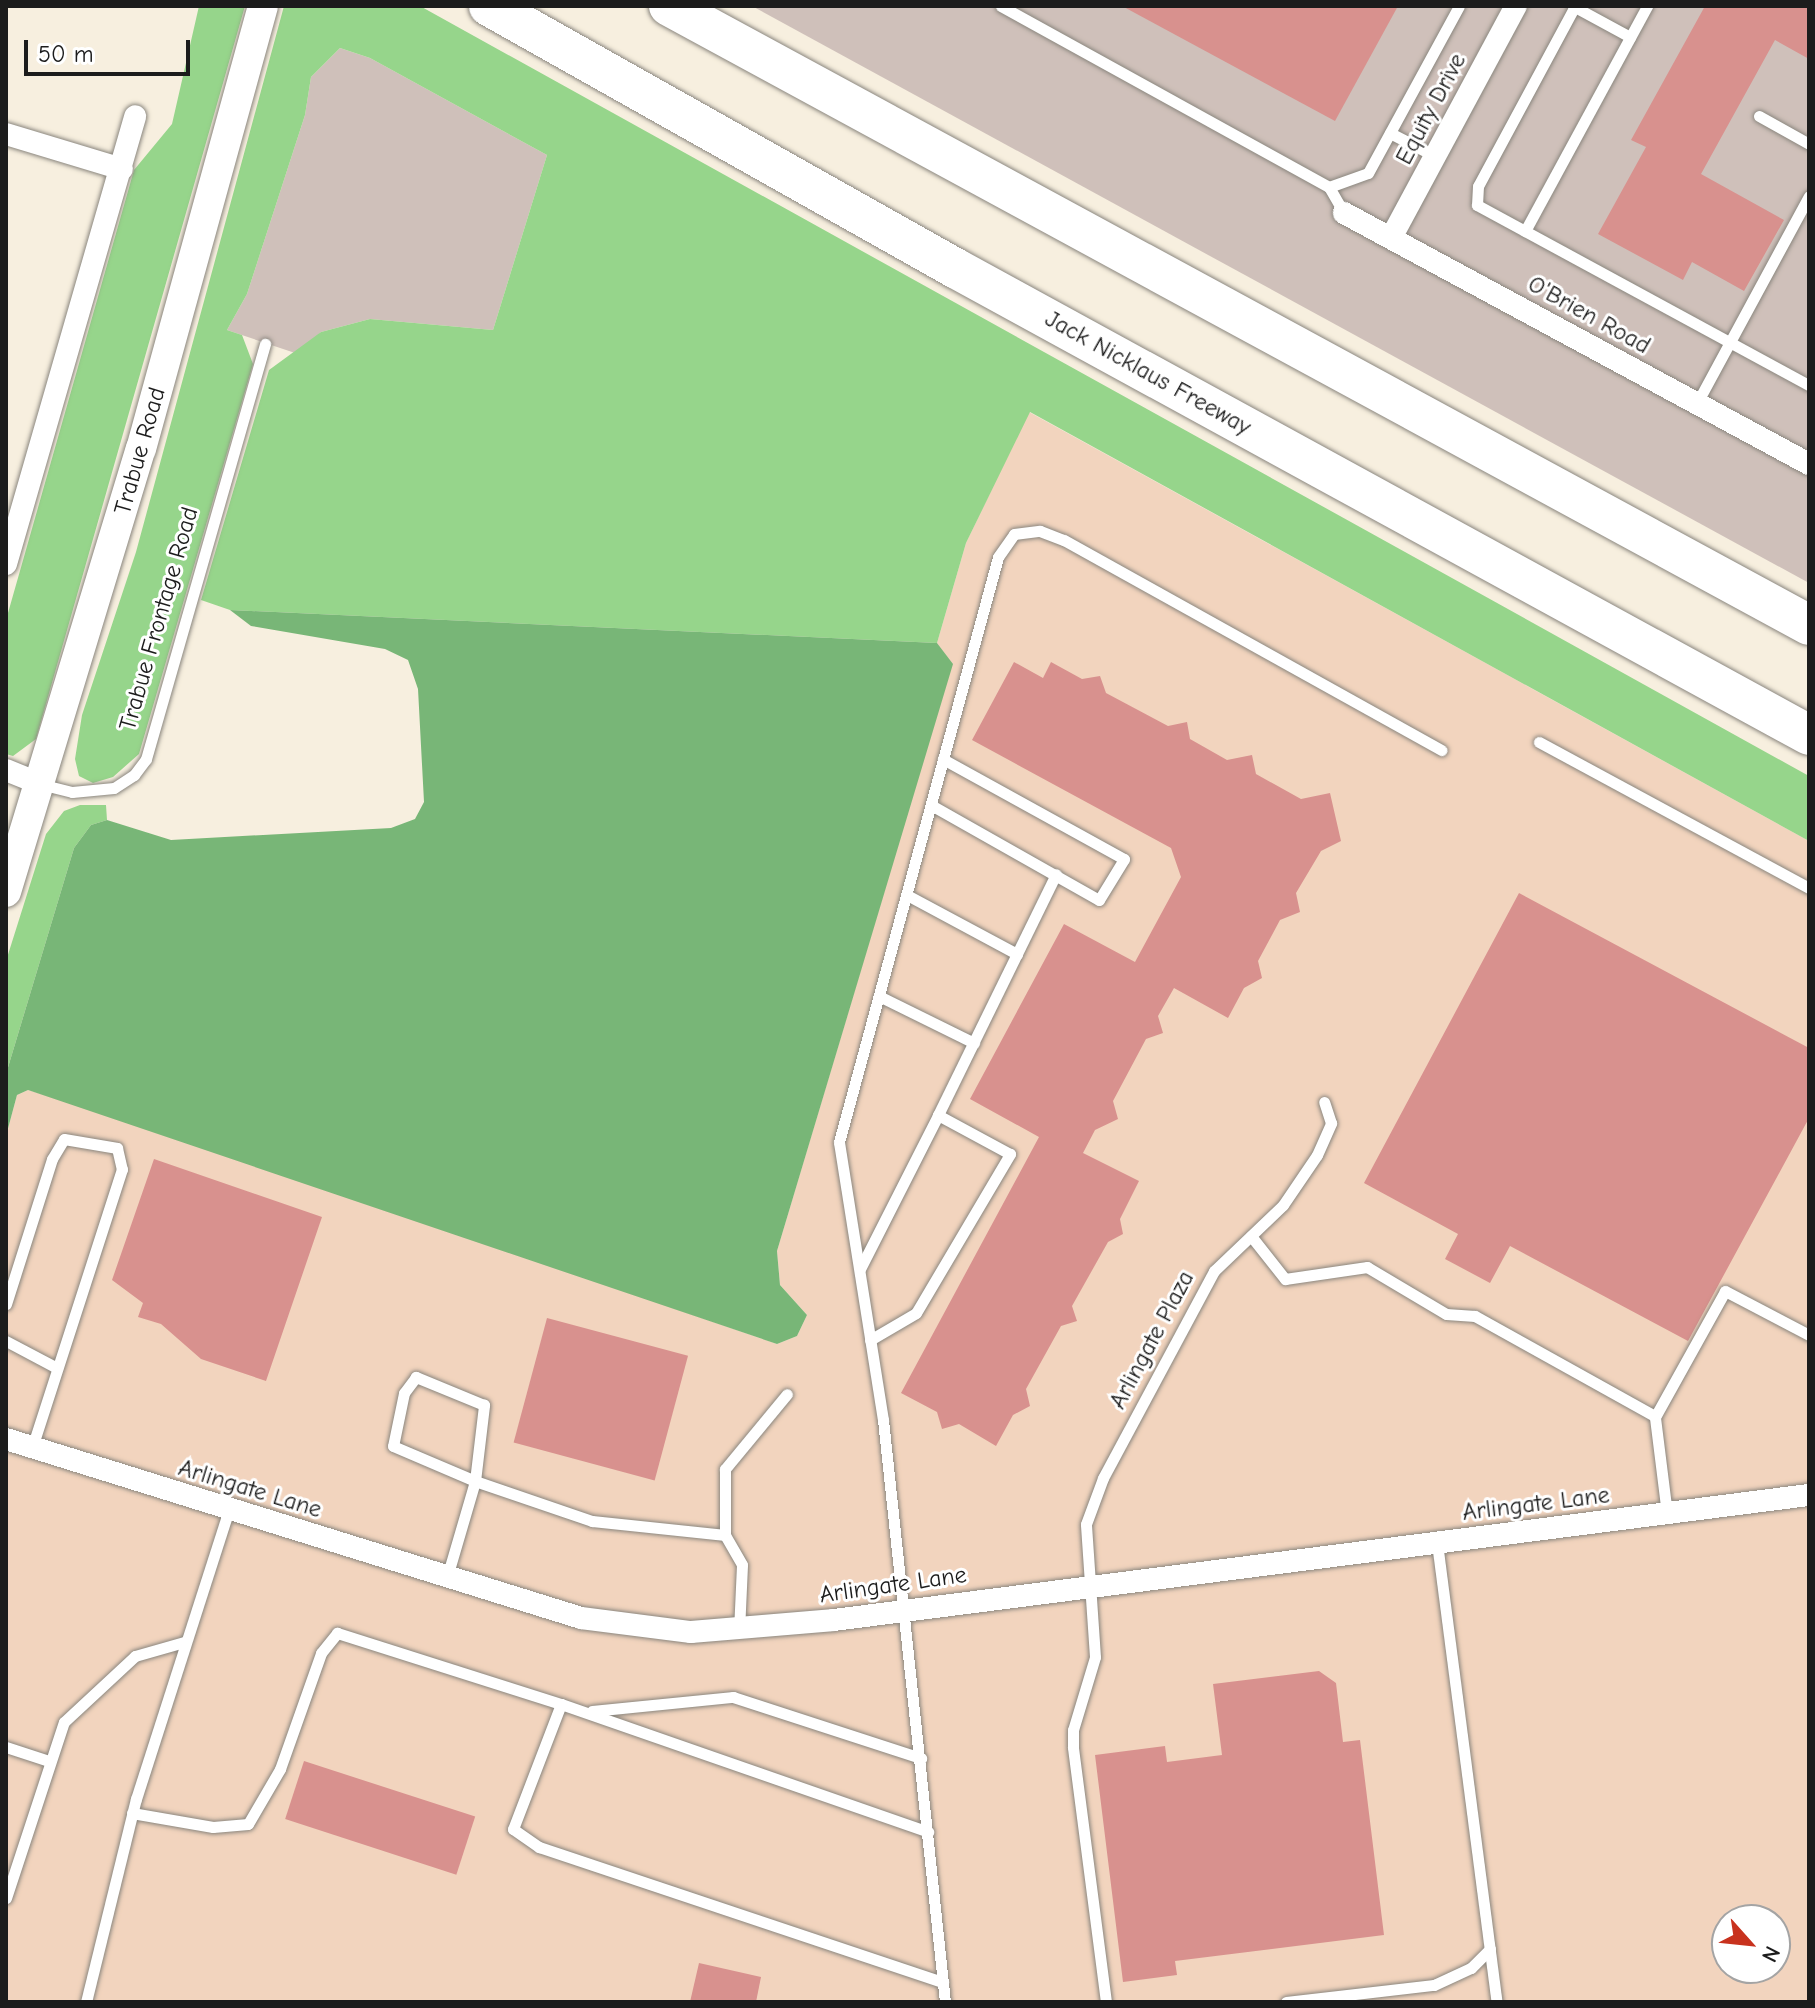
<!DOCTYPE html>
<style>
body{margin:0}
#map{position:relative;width:1815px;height:2008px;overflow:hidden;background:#f7efdf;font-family:"Comic Neue",sans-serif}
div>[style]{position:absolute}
.built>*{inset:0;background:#f2d4be}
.industrial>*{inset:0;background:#cfc0ba}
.green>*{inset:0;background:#96d58b}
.forest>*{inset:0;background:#78b677}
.building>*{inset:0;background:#d8918e;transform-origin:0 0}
.roads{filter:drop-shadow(0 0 2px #8a867e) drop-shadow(0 0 2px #8a867e)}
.service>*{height:11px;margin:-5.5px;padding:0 5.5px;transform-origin:5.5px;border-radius:5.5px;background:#fff}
.minor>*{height:22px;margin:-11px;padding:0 11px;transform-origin:11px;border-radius:11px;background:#fff}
.secondary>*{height:30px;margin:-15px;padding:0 15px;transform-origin:15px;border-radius:15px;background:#fff}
.motorway>*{height:40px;margin:-20px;padding:0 20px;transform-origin:20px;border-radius:20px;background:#fff}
span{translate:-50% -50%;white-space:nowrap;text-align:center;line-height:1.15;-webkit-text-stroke:6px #fff;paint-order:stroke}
.street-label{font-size:24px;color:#1c1c1c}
.frame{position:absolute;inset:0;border:8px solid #1c1c1c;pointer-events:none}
.north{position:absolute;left:1711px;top:1904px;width:80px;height:80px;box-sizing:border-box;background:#fff;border:2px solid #a4a4a4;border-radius:50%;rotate:117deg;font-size:22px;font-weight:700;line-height:32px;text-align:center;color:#1c1c1c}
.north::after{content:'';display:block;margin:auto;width:28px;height:36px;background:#c8321e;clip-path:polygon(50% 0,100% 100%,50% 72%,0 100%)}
.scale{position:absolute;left:24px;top:40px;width:166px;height:36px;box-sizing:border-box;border:4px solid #1c1c1c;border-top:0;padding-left:10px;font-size:24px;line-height:28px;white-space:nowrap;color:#1c1c1c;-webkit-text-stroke:6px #fff;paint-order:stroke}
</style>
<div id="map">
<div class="built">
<div style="clip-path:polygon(evenodd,1029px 412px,1809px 841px,1809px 2002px,6px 2002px,6px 1136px,17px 1095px,28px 1090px,141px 1124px,777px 1344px,797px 1336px,807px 1315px,780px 1285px,777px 1251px,952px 664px,937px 643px,966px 543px,1029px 412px,1727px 1920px,1775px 1920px,1775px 1968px,1727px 1968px,1727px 1920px)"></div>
</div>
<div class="industrial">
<div style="clip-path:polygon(752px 6px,1809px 6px,1809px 583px)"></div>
<div style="clip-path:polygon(340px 48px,370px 58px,547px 155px,493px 330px,370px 319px,321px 332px,298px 354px,227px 330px,247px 294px,305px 115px,311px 77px)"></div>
</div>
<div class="green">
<div style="clip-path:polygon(199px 6px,245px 6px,36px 739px,13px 756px,6px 754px,6px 620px,134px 170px,172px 124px)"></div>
<div style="clip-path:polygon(284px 6px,420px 6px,1809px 776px,1809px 841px,1030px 412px,966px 543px,937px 643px,230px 610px,201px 600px,269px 370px,321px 332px,370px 319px,493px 330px,547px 155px,370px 58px,340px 48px,311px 77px,305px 115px,247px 294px,227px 330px,242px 335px,253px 364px,139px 754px,113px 777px,93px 783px,79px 776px,75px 759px,82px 715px,136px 552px)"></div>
<div style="clip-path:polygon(80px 805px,106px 805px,107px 820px,91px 825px,74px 848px,6px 1074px,6px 961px,46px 834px,64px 811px)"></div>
</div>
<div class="forest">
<div style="clip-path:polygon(230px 610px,937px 643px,953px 664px,777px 1251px,780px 1285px,807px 1315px,797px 1336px,777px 1344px,28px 1090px,17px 1095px,6px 1136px,6px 1074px,74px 848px,91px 825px,107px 820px,171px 840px,391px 828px,415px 819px,424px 802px,418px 689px,408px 660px,385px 649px,251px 626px)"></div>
</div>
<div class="building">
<div style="clip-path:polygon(1122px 6px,1398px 6px,1335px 121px)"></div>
<div style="clip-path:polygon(1705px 6px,1809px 6px,1809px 59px,1775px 40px,1701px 174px,1784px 220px,1744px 291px,1692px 262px,1683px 280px,1598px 234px,1646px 147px,1631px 140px)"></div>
<div style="clip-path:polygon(1014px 662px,1043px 678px,1051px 662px,1082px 679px,1100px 676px,1106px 693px,1168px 726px,1187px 722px,1190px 739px,1227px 760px,1252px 755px,1256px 774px,1301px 799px,1330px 793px,1341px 841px,1321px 851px,1296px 893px,1300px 912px,1280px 920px,1258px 961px,1262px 978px,1244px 988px,1228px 1018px,1174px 988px,1158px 1016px,1163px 1033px,1146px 1039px,1113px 1101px,1118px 1119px,1095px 1130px,1083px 1153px,1139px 1181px,1120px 1219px,1123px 1234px,1108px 1242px,1072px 1306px,1077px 1321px,1061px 1326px,1026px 1389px,1030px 1406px,1013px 1415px,996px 1446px,959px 1424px,942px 1429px,937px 1412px,901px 1393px,1039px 1137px,970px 1099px,1064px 924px,1135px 962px,1181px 877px,1171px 848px,972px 740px)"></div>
<div style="clip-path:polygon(1519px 893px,1809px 1048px,1809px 1118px,1688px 1341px,1510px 1246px,1490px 1283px,1445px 1259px,1458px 1234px,1364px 1183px)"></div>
<div style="clip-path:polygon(154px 1159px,322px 1217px,266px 1381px,201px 1359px,161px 1324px,138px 1317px,143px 1303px,112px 1280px)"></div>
<div style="left:547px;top:1318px;width:146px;height:129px;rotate:15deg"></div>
<div style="clip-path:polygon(1319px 1671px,1336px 1683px,1343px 1742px,1360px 1740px,1384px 1935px,1175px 1961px,1177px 1975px,1123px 1982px,1095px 1755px,1165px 1746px,1167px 1762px,1222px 1755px,1213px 1684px)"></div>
<div style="left:304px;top:1761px;width:180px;height:61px;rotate:18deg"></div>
<div style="clip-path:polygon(699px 1963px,761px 1977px,756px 2002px,690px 2002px)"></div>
</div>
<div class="roads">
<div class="service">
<div style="left:1001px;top:6px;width:375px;rotate:28.9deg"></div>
<div style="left:1329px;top:187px;width:30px;rotate:60deg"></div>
<div style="left:1573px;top:6px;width:65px;rotate:28.5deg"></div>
<div style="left:1575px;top:6px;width:204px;rotate:118.3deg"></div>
<div style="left:1478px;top:186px;width:19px;rotate:93deg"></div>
<div style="left:1477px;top:205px;width:378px;rotate:28.5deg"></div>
<div style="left:1759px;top:116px;width:57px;rotate:29.2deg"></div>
<div style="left:1390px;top:133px;width:51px;rotate:27.1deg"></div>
<div style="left:1329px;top:187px;width:41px;rotate:-19.7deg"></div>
<div style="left:1368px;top:173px;width:190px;rotate:-61.4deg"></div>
<div style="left:1525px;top:231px;width:256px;rotate:-61.5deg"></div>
<div style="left:1697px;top:403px;width:235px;rotate:-61.6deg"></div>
<div style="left:1539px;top:742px;width:307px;rotate:28.4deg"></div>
<div style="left:40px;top:784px;width:33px;rotate:14deg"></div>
<div style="left:72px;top:792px;width:42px;rotate:-5.4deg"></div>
<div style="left:114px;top:788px;width:24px;rotate:-33deg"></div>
<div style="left:134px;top:775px;width:20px;rotate:-53deg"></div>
<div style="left:146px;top:759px;width:432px;rotate:-74deg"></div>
<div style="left:931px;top:805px;width:193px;rotate:29.5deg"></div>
<div style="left:1099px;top:900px;width:48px;rotate:-58.6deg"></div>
<div style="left:1124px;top:859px;width:207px;rotate:-151.1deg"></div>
<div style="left:907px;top:895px;width:125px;rotate:28.2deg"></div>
<div style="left:879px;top:996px;width:106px;rotate:26.3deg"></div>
<div style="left:1251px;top:1236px;width:55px;rotate:51.7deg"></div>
<div style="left:1285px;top:1279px;width:83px;rotate:-8.3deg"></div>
<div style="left:1367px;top:1267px;width:92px;rotate:30.7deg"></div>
<div style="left:1446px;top:1314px;width:29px;rotate:4deg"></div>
<div style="left:1475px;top:1316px;width:206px;rotate:29.1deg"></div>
<div style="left:860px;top:1269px;width:173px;rotate:-63.1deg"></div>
<div style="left:6px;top:1304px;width:152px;rotate:-72.4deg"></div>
<div style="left:52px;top:1159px;width:23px;rotate:-59deg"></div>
<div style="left:64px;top:1139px;width:54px;rotate:9.6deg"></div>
<div style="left:117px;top:1148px;width:22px;rotate:77deg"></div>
<div style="left:122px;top:1169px;width:292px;rotate:107.9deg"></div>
<div style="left:870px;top:1340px;width:53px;rotate:-30.4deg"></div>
<div style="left:916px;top:1313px;width:185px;rotate:-59.4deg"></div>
<div style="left:1010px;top:1154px;width:82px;rotate:-151.6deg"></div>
<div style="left:938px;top:1115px;width:268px;rotate:-63.9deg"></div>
<div style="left:6px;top:1341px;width:58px;rotate:27.9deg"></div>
<div style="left:1667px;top:1514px;width:98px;rotate:-97.1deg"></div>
<div style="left:1655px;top:1417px;width:144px;rotate:-60.9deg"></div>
<div style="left:1725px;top:1291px;width:95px;rotate:27.6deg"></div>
<div style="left:725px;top:1535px;width:34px;rotate:60deg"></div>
<div style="left:742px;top:1565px;width:65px;rotate:92.6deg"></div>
<div style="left:1437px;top:1543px;width:463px;rotate:82.6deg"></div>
<div style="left:447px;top:1577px;width:100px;rotate:-73.7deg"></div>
<div style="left:475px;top:1481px;width:77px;rotate:-83.2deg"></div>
<div style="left:484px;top:1405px;width:74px;rotate:-157.6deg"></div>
<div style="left:416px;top:1377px;width:20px;rotate:127deg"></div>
<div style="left:404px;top:1393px;width:54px;rotate:101.7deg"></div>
<div style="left:393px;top:1446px;width:89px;rotate:23.1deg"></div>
<div style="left:475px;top:1481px;width:124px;rotate:18.9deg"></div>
<div style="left:592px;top:1521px;width:134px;rotate:6deg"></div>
<div style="left:725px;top:1535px;width:66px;rotate:-90deg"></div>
<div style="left:725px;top:1469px;width:97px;rotate:-50.4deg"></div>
<div style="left:561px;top:1704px;width:389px;rotate:19.2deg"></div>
<div style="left:592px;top:1711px;width:142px;rotate:-5.7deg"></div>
<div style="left:733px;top:1697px;width:198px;rotate:18deg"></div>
<div style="left:6px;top:1747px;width:45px;rotate:18deg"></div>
<div style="left:132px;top:1813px;width:82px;rotate:9.8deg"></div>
<div style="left:213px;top:1827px;width:35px;rotate:-5deg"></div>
<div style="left:248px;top:1824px;width:64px;rotate:-59.8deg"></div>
<div style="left:280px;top:1769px;width:123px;rotate:-70.5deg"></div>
<div style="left:321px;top:1653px;width:26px;rotate:-51deg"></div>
<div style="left:337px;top:1633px;width:235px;rotate:17.6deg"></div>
<div style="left:561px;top:1704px;width:134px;rotate:111deg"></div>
<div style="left:513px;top:1829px;width:32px;rotate:35deg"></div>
<div style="left:539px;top:1847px;width:426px;rotate:18.5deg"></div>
<div style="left:6px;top:1898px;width:185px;rotate:-71.8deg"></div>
<div style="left:64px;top:1722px;width:97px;rotate:-42.9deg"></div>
<div style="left:135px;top:1656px;width:51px;rotate:-15.9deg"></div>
<div style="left:86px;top:2002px;width:209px;rotate:-76.2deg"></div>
<div style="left:136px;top:1799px;width:305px;rotate:-72.2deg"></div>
<div style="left:945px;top:2002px;width:585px;rotate:-96.08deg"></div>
<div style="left:883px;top:1420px;width:281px;rotate:-99deg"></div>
<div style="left:839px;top:1142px;width:606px;rotate:-74.79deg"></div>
<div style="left:998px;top:557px;width:28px;rotate:-55deg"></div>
<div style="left:1014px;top:534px;width:26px;rotate:-7deg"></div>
<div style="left:1040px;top:531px;width:26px;rotate:21deg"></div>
<div style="left:1064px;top:540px;width:432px;rotate:29.1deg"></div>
<div style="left:1106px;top:2002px;width:257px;rotate:-97.4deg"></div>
<div style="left:1073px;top:1747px;width:17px;rotate:-90deg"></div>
<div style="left:1073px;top:1730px;width:76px;rotate:-73.2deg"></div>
<div style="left:1095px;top:1657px;width:133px;rotate:-93.9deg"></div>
<div style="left:1086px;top:1524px;width:49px;rotate:-69.7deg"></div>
<div style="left:1103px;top:1478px;width:235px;rotate:-61.8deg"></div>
<div style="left:1214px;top:1271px;width:95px;rotate:-43.7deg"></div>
<div style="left:1283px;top:1205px;width:60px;rotate:-55.8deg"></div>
<div style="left:1317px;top:1155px;width:35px;rotate:-66deg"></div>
<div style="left:1331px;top:1123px;width:22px;rotate:-108deg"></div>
<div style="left:1286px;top:2002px;width:149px;rotate:-6.6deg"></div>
<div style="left:1434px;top:1985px;width:41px;rotate:-24.7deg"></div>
<div style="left:1471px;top:1968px;width:27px;rotate:-45deg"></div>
</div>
<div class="minor">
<div style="left:6px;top:134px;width:121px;rotate:16.8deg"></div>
<div style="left:1344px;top:213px;width:528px;rotate:28.36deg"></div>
<div style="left:1392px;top:236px;width:261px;rotate:-61.7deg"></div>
<div style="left:6px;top:564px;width:466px;rotate:-73.9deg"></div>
<div style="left:6px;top:770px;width:37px;rotate:22deg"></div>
<div style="left:6px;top:1439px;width:602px;rotate:17.29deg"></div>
<div style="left:581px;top:1618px;width:111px;rotate:7.3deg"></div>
<div style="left:691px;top:1632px;width:144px;rotate:-4.8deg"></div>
<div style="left:834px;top:1620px;width:983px;rotate:-7.31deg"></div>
</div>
<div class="secondary">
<div style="left:6px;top:892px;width:463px;rotate:-73.1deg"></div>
<div style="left:141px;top:449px;width:459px;rotate:-74.6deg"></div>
</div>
<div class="motorway">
<div style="left:489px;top:6px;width:535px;rotate:29.35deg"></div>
<div style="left:955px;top:268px;width:973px;rotate:28.67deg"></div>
<div style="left:669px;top:6px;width:1297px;rotate:28.5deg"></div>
</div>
</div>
<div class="street-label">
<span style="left:1431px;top:109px;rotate:-62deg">Equity Drive</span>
<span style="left:1589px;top:315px;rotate:29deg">O'Brien Road</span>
<span style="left:1148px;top:373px;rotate:29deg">Jack Nicklaus Freeway</span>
<span style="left:140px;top:451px;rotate:-74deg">Trabue Road</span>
<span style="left:159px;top:619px;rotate:-74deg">Trabue Frontage Road</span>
<span style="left:1152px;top:1340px;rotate:-62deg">Arlingate Plaza</span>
<span style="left:250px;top:1489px;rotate:17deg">Arlingate Lane</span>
<span style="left:1536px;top:1504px;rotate:-7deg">Arlingate Lane</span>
<span style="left:893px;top:1585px;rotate:-8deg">Arlingate Lane</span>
</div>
<div class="frame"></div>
<div class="north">N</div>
<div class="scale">50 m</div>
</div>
